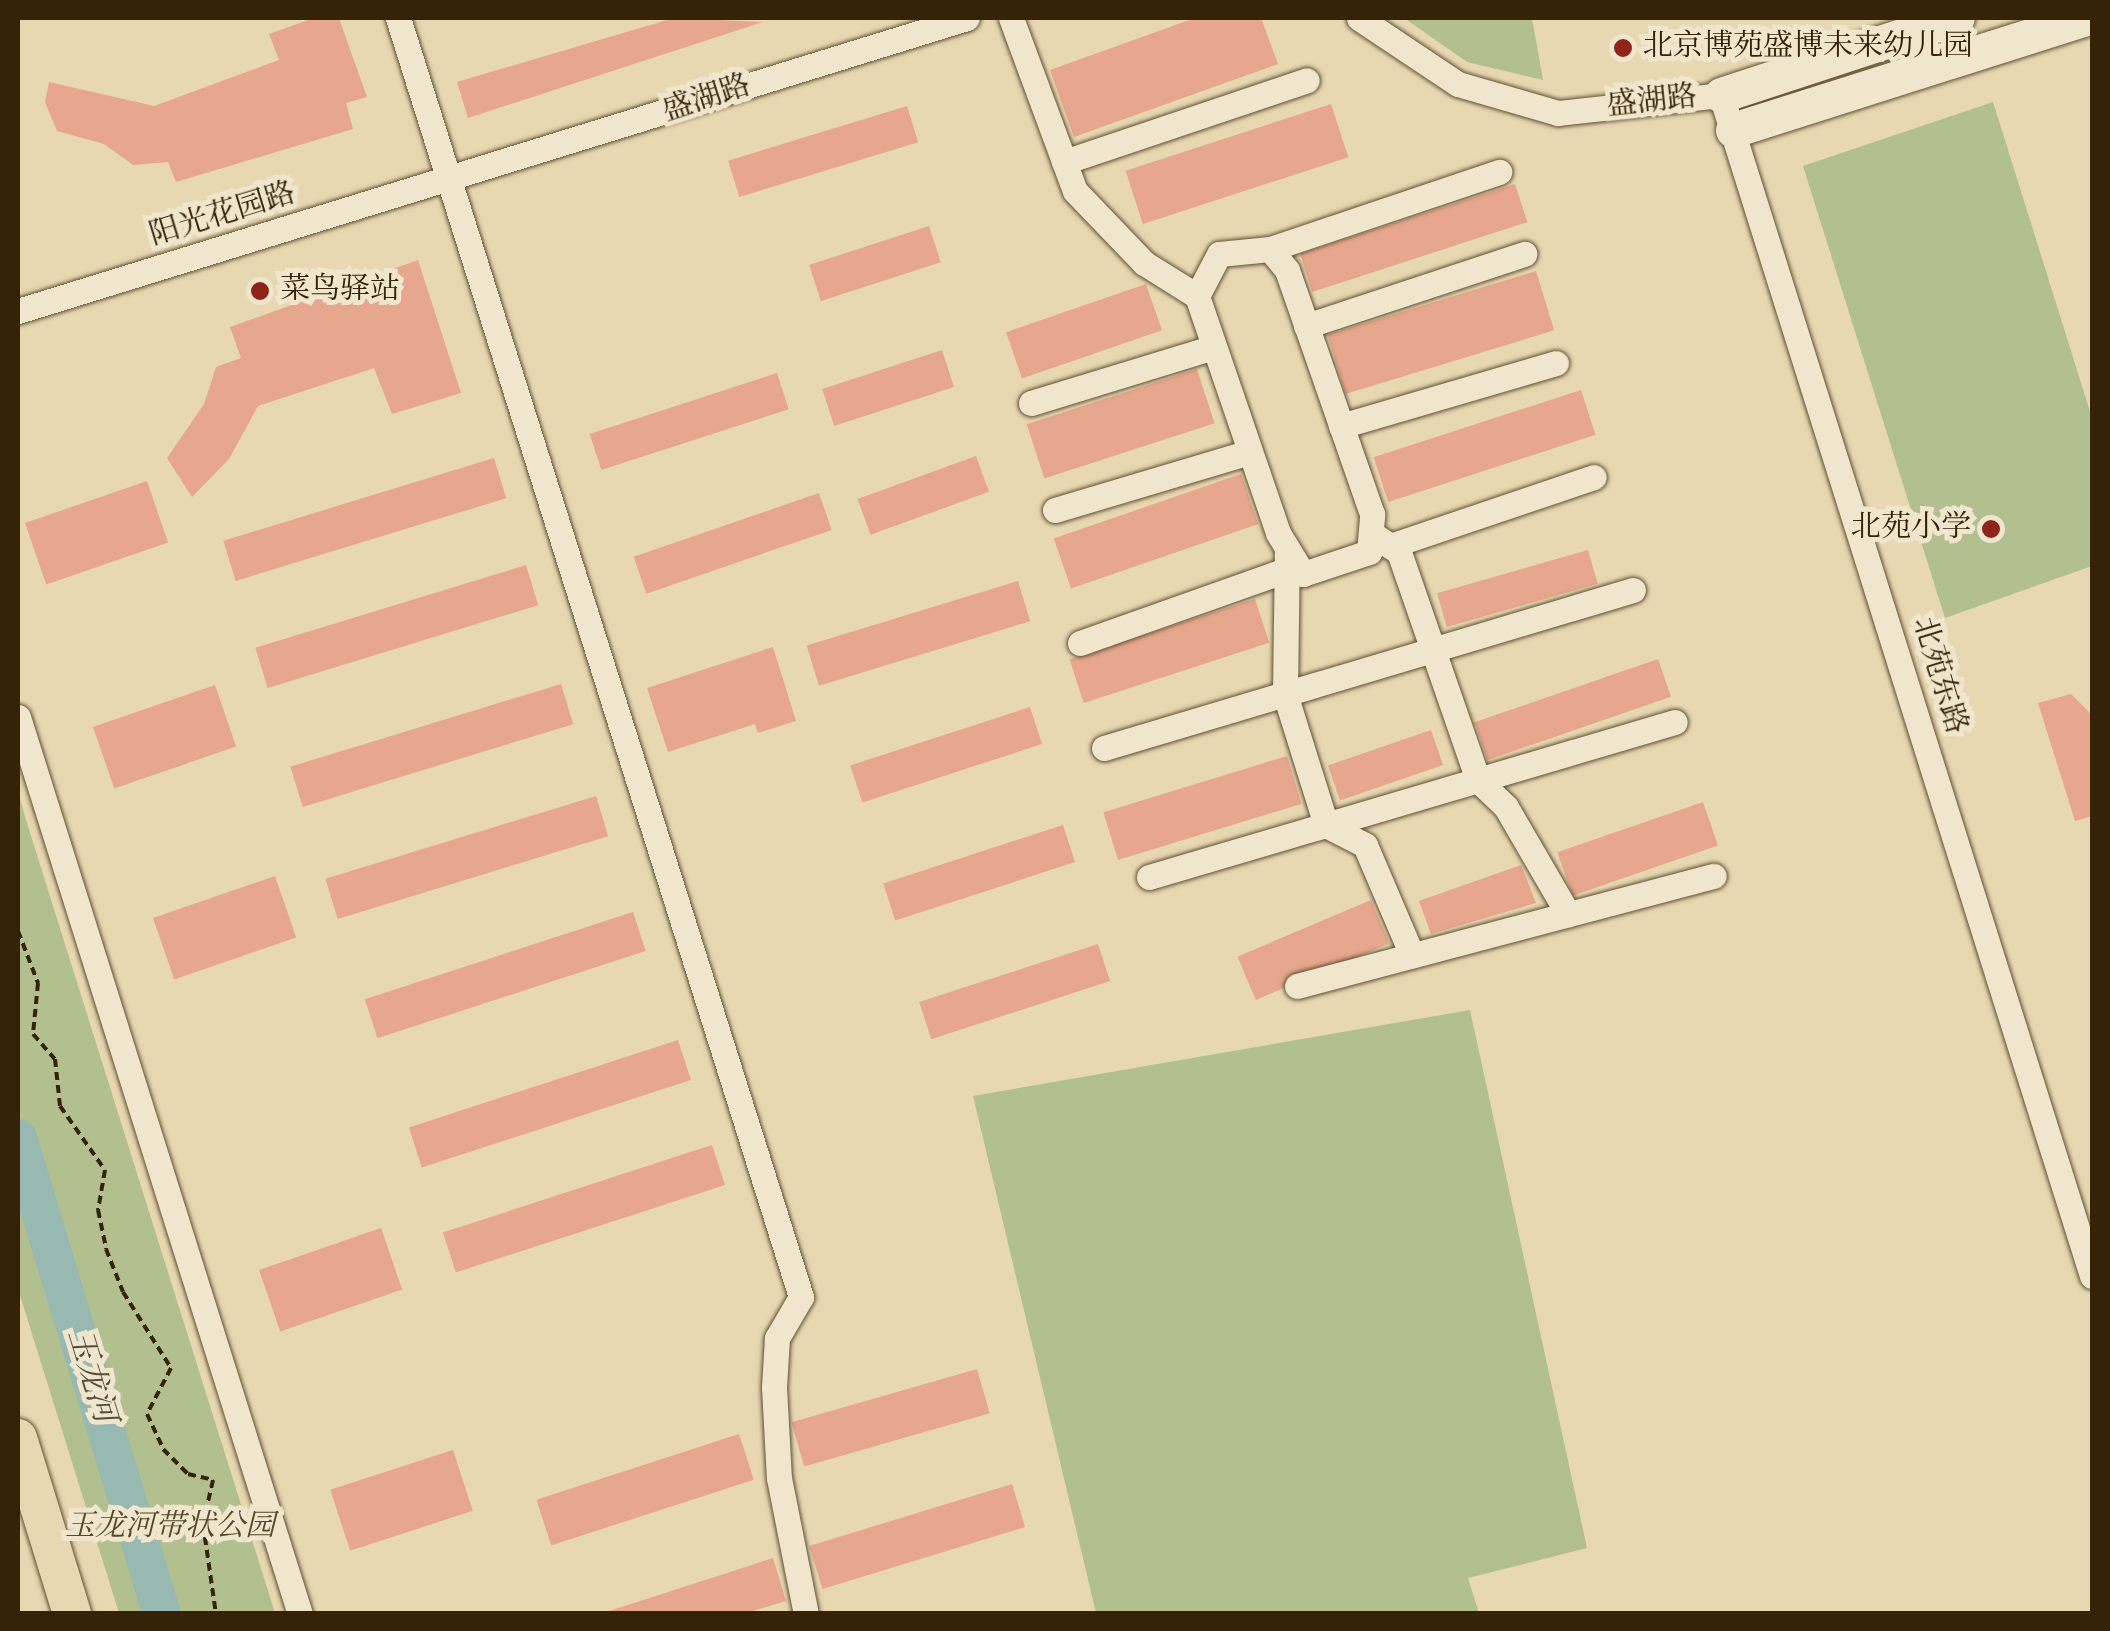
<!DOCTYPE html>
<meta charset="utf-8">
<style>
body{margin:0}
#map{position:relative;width:2110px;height:1631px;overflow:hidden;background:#e7d8b2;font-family:"Sorts Mill Goudy","Noto Serif SC",serif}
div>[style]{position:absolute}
.green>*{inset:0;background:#b2bf8f}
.river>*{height:38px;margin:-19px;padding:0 19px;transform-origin:19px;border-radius:19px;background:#97b9b1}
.building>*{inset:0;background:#e6a78e;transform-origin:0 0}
.path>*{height:4px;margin-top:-2px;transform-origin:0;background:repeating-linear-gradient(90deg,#362307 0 8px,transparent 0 13px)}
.roads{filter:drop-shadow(0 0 2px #625032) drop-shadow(0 0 2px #625032)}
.street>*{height:25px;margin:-12.5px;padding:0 12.5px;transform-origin:12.5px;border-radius:12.5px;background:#efe6cd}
.secondary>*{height:35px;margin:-17.5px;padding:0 17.5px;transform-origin:17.5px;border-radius:17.5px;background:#efe6cd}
.primary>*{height:38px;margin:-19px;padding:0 19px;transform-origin:19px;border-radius:19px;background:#e7d8b2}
.dots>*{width:28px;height:28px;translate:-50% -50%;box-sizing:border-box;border:5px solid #efe6cd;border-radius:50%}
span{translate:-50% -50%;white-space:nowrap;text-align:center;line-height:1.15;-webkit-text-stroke:10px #efe6cd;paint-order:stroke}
.poi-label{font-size:30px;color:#362307}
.left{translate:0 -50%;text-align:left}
.right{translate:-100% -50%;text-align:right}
.street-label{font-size:30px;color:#362307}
.park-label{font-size:30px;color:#554a29;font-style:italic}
.water-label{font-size:32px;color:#53503a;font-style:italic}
.frame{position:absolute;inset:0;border:20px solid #362307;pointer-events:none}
</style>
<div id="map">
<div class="green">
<div style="clip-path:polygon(1404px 18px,1532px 18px,1543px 80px,1467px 62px)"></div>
<div style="clip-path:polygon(1993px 102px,2092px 418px,2092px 566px,1945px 618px,1803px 166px)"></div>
<div style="clip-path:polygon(18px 792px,27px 823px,275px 1613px,119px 1613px,18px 1289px)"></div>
<div style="clip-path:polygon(1470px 1010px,1587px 1548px,1468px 1578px,1479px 1613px,1096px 1613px,973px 1096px)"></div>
</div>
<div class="river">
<div style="left:18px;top:1138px;width:497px;rotate:73.2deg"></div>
</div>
<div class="building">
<div style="clip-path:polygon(314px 18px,339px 18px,367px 97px,346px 103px,353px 129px,176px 182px,168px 162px,133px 165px,104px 144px,57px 131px,45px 102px,49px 82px,154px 106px,279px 60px,269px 34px)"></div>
<div style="clip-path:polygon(674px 18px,763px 22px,468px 118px,457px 82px)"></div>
<div style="clip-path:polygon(1195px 18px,1261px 18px,1278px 64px,1074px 137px,1050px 70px)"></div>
<div style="left:1331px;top:104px;width:56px;height:216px;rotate:72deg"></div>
<div style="left:907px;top:106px;width:38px;height:187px;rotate:73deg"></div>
<div style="left:1515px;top:184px;width:40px;height:226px;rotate:72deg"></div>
<div style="left:929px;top:226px;width:38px;height:126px;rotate:72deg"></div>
<div style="clip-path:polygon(418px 260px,461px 393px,392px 414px,374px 368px,258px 406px,229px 459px,192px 497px,167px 458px,204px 404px,216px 367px,241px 358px,230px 327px)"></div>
<div style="left:1536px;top:271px;width:62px;height:218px;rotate:73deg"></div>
<div style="left:1146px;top:284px;width:49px;height:148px;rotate:71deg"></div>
<div style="left:942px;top:350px;width:39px;height:126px;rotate:72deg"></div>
<div style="left:1197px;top:369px;width:57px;height:179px;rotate:72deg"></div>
<div style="left:777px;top:373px;width:38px;height:197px;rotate:72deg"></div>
<div style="left:1581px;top:390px;width:47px;height:218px;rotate:72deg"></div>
<div style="left:976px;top:456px;width:38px;height:126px;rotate:70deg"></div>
<div style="left:494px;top:458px;width:42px;height:283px;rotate:73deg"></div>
<div style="left:1241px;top:474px;width:53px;height:198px;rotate:71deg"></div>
<div style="left:147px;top:481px;width:65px;height:129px;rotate:71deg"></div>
<div style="left:819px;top:493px;width:39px;height:196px;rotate:71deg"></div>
<div style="left:1588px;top:550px;width:35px;height:157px;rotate:74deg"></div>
<div style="left:526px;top:565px;width:42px;height:283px;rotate:73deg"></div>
<div style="left:1018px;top:581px;width:42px;height:221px;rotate:73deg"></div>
<div style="left:1255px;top:599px;width:46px;height:195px;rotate:72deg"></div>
<div style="clip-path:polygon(773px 647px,796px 721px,758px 733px,755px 724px,668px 752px,647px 688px)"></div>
<div style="left:1658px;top:659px;width:40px;height:194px;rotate:71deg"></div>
<div style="left:561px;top:684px;width:42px;height:283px;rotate:73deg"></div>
<div style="left:215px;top:685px;width:65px;height:129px;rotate:71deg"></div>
<div style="clip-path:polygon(2071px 694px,2092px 715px,2092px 816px,2075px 821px,2038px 703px)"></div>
<div style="left:1030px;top:707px;width:39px;height:189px;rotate:72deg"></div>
<div style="left:1431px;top:730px;width:37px;height:109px;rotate:71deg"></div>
<div style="left:1287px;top:756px;width:50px;height:192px;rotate:73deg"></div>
<div style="left:596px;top:796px;width:42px;height:283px;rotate:73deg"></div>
<div style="left:1703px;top:802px;width:46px;height:154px;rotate:71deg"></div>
<div style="left:1063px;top:825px;width:39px;height:189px;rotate:72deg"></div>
<div style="clip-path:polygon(1521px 865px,1536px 903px,1431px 934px,1419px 901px)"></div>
<div style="left:275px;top:876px;width:65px;height:129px;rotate:71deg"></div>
<div style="left:1371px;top:900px;width:47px;height:145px;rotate:67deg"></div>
<div style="left:633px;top:912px;width:41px;height:282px;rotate:72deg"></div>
<div style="left:1098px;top:944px;width:39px;height:188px;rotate:72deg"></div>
<div style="left:678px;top:1040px;width:42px;height:283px;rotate:72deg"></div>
<div style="left:712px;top:1145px;width:42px;height:283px;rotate:72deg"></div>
<div style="left:381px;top:1228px;width:65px;height:129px;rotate:71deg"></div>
<div style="left:977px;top:1369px;width:46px;height:193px;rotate:74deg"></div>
<div style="left:739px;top:1434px;width:48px;height:213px;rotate:72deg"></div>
<div style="left:453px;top:1450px;width:64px;height:129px;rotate:72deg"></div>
<div style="left:1012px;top:1484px;width:45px;height:212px;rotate:73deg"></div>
<div style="clip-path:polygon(773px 1558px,786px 1601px,743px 1614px,600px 1614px)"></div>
</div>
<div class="path">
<div style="left:18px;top:931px;width:56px;rotate:69deg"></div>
<div style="left:38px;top:983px;width:51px;rotate:95.6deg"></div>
<div style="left:33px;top:1034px;width:33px;rotate:49deg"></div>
<div style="left:55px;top:1059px;width:47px;rotate:83.9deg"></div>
<div style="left:60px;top:1106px;width:78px;rotate:54.9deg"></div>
<div style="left:105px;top:1170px;width:41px;rotate:99.9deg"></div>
<div style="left:98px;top:1210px;width:40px;rotate:78deg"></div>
<div style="left:106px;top:1249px;width:46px;rotate:68.4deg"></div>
<div style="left:123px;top:1292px;width:90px;rotate:57.7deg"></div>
<div style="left:171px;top:1368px;width:52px;rotate:117.6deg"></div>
<div style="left:147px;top:1414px;width:38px;rotate:65deg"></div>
<div style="left:163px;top:1449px;width:35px;rotate:45deg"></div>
<div style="left:188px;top:1474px;width:26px;rotate:13deg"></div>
<div style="left:213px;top:1480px;width:45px;rotate:102.8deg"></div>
<div style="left:203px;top:1524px;width:91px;rotate:81.8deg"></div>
</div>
<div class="roads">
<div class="street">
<div style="left:398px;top:18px;width:1341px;rotate:72.51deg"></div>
<div style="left:801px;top:1297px;width:48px;rotate:120.3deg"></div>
<div style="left:777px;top:1338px;width:49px;rotate:93.5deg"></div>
<div style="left:774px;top:1387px;width:91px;rotate:86.9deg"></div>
<div style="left:779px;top:1478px;width:139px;rotate:78.8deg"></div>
<div style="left:1011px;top:18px;width:184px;rotate:69.7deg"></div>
<div style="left:1075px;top:191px;width:100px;rotate:46.2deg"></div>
<div style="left:1144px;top:263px;width:62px;rotate:31.9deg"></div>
<div style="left:1197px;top:296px;width:250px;rotate:71.1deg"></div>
<div style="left:1278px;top:533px;width:48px;rotate:58.6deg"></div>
<div style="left:1303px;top:574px;width:70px;rotate:-18.4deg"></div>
<div style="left:1369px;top:552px;width:38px;rotate:-85deg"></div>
<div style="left:1372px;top:514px;width:258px;rotate:-109.2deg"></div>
<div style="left:1287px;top:270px;width:27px;rotate:-129deg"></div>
<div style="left:1270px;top:249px;width:51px;rotate:174.4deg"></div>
<div style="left:1219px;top:254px;width:47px;rotate:117.6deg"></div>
<div style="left:1359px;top:18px;width:119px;rotate:33.7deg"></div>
<div style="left:1458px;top:84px;width:104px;rotate:16.2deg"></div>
<div style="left:1558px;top:113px;width:164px;rotate:-6.3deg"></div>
<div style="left:1721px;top:95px;width:1238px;rotate:72.56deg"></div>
<div style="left:1064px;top:162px;width:256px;rotate:-18.6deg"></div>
<div style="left:1270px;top:249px;width:242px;rotate:-18.6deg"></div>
<div style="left:18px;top:311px;width:993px;rotate:-17.16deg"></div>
<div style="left:1306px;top:326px;width:230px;rotate:-18.3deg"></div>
<div style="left:1031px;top:403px;width:191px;rotate:-17deg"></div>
<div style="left:1341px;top:426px;width:224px;rotate:-16.3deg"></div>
<div style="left:1055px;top:510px;width:203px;rotate:-16.6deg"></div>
<div style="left:1371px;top:533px;width:34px;rotate:34deg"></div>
<div style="left:1399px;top:552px;width:241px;rotate:70.9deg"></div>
<div style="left:1478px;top:780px;width:39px;rotate:44deg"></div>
<div style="left:1506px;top:807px;width:124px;rotate:59.9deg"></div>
<div style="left:1390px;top:546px;width:215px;rotate:-18.7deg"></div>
<div style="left:1287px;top:548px;width:146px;rotate:90.8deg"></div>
<div style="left:1285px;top:694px;width:137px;rotate:72.6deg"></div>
<div style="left:1326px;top:825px;width:44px;rotate:27.1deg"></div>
<div style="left:1365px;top:845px;width:120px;rotate:66.9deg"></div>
<div style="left:1080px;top:643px;width:219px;rotate:-19.5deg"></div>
<div style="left:18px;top:717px;width:940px;rotate:72.55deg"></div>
<div style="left:1104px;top:748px;width:552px;rotate:-16.63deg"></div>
<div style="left:1149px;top:877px;width:548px;rotate:-16.42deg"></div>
<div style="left:1297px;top:986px;width:431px;rotate:-14.8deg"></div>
</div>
<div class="secondary">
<div style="left:1721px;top:95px;width:248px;rotate:-18.1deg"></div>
<div style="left:1733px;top:130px;width:371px;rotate:-17.6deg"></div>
</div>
<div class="primary">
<div style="left:18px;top:1438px;width:184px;rotate:72.9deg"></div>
</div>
</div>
<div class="dots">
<div style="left:1623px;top:48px;background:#8f2418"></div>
<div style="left:260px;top:291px;background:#8f2418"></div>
<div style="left:1991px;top:529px;background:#8f2418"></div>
</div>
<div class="poi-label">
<span class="left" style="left:1643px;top:48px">北京博苑盛博未来幼儿园</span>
<span class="left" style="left:280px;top:291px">菜鸟驿站</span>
<span class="right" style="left:1971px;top:529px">北苑小学</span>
</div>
<div class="street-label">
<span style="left:707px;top:100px;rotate:-18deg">盛湖路</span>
<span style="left:1652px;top:103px;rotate:-6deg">盛湖路</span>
<span style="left:223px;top:216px;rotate:-17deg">阳光花园路</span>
<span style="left:1938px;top:676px;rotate:73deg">北苑东路</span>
</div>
<div class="park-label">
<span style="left:170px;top:1528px">玉龙河带状公园</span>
</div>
<div class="water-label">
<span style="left:90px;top:1376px;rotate:73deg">玉龙河</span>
</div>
<div class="frame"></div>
</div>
